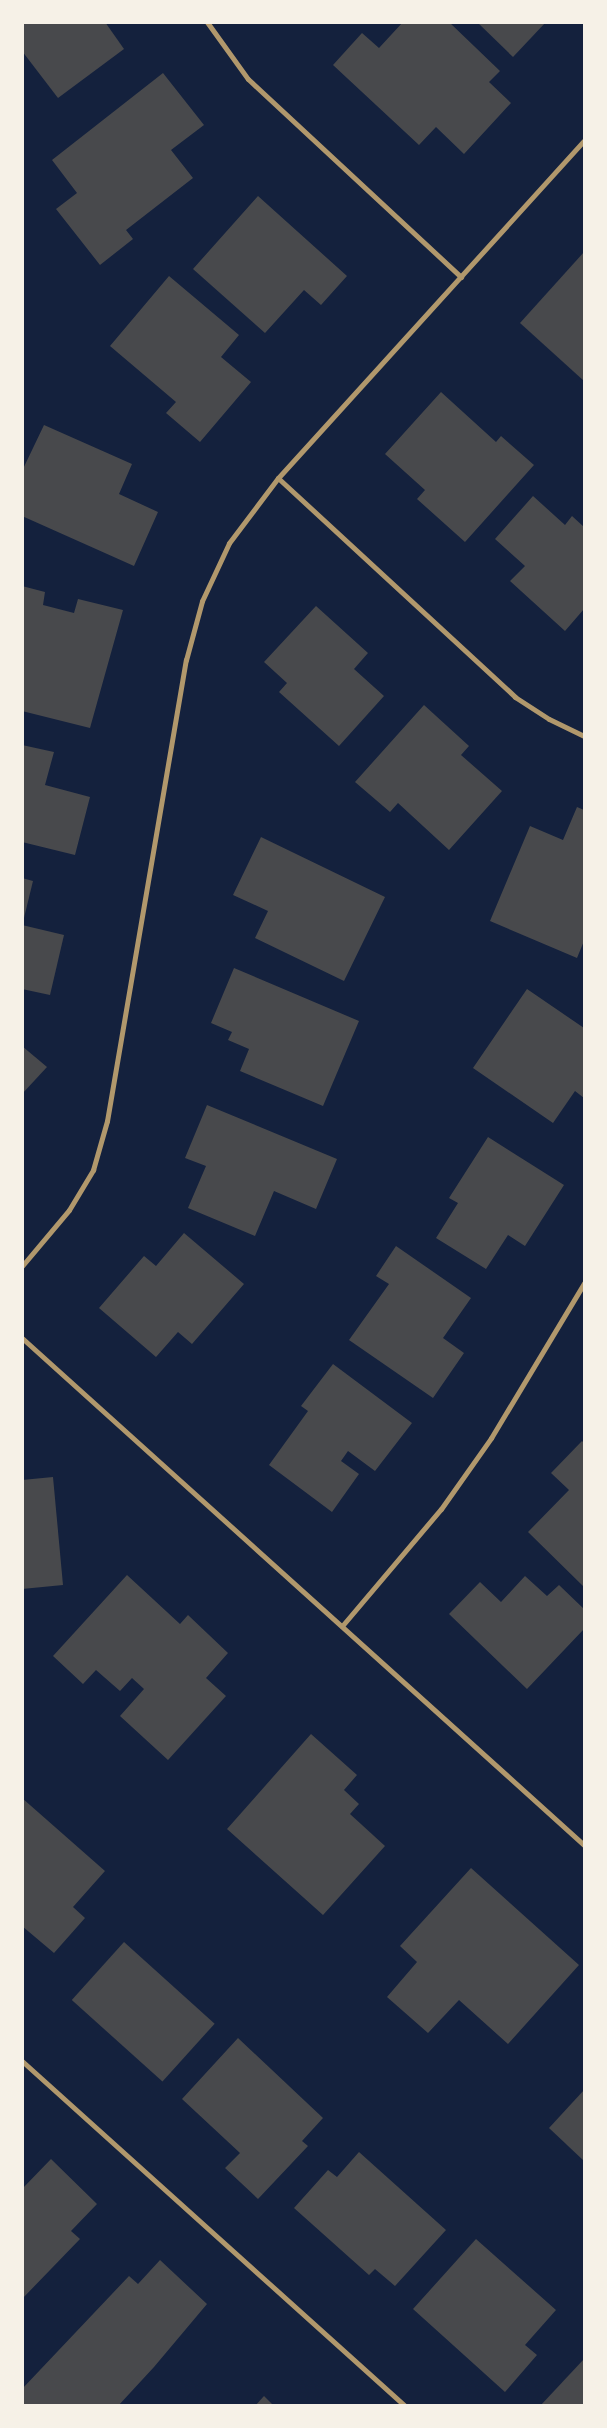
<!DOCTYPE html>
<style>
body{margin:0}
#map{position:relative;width:607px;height:2428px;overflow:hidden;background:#14213d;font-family:"Sofia Sans Condensed",sans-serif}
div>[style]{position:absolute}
.building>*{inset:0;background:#48494c;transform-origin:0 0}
.minor>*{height:5px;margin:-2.5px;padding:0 2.5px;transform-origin:2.5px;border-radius:2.5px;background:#b1986c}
span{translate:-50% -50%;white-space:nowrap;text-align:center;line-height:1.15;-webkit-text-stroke:4.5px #f6f1e7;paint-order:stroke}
.frame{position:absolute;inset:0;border:24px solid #f6f1e7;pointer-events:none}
</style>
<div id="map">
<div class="building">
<div style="clip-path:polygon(22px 22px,105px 22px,124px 49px,58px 98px,22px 51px)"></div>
<div style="clip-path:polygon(403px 22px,449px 22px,500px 71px,489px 82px,511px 103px,464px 154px,436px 127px,419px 145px,333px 65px,362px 33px,379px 48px)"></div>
<div style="clip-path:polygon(477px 22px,546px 22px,513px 57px)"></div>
<div style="clip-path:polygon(163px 73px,204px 125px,171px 150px,193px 178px,126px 230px,133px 239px,100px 265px,56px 209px,77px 193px,52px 160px)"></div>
<div style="clip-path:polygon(258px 196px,347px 276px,321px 305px,304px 290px,265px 333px,193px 269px)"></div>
<div style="clip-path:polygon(584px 252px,584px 381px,520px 323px)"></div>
<div style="clip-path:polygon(169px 276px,239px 335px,221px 357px,251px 382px,200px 442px,166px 413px,176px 402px,110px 346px)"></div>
<div style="clip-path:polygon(441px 392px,496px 442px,501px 436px,534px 465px,465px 542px,417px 499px,425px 490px,385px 454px)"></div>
<div style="clip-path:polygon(44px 425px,132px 464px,119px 494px,158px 512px,134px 566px,22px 516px,22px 471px)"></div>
<div style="clip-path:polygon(533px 496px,565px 525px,572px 516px,584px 527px,584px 609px,565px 631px,510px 581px,525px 566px,495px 539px)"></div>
<div style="clip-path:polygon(22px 586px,45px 592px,43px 605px,74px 613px,78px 599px,123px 610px,90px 728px,22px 711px)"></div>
<div style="clip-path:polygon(316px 606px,368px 653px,354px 669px,384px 696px,339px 746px,279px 692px,287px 683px,264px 662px)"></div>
<div style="clip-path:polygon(424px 705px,469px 746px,461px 755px,502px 791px,449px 850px,398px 803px,390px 812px,355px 782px)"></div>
<div style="clip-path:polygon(22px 745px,54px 752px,45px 785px,90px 797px,75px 855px,22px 842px)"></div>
<div style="clip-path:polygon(577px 807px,584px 810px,584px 941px,577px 958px,490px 921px,530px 826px,563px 840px)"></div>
<div style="clip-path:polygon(261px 837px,385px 897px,344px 981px,255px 938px,268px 911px,233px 895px)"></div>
<div style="clip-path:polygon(22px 878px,33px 881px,23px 922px,22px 922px)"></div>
<div style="clip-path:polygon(22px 925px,64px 935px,50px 995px,22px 989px)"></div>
<div style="clip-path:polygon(234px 968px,359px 1021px,323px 1106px,240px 1071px,249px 1049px,228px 1040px,232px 1032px,211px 1023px)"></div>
<div style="clip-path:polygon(527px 989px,584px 1028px,584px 1098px,575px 1091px,553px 1123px,473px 1068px)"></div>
<div style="clip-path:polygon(22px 1046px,47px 1067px,22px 1094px)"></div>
<div style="clip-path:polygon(207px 1105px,337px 1159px,316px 1209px,274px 1191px,255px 1236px,188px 1208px,206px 1166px,185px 1158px)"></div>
<div style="clip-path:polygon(488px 1137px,564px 1185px,525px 1246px,508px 1235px,486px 1269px,436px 1238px,458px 1203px,449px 1198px)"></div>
<div style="clip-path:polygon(184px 1233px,244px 1284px,192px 1344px,178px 1332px,156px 1357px,99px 1308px,144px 1256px,156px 1266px)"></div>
<div style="clip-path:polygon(396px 1246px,471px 1298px,443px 1338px,464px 1353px,433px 1398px,349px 1340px,389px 1284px,376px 1276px)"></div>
<div style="clip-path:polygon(333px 1364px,412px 1423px,375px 1471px,348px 1451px,341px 1461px,359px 1474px,332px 1512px,269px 1465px,308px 1411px,301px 1406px)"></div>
<div style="clip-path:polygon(582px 1441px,584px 1443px,584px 1587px,528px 1532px,569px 1490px,551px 1473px)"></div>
<div style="clip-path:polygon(53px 1477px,63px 1585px,22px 1589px,22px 1480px)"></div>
<div style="clip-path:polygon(127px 1575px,180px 1624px,188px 1615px,228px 1653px,206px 1678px,226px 1696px,168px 1760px,120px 1716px,144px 1689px,132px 1678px,120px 1691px,96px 1670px,83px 1684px,53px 1656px)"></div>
<div style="clip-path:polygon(525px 1576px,547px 1596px,559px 1585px,584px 1609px,584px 1629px,527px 1689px,449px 1614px,480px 1582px,501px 1602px)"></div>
<div style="clip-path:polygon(311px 1734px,357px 1775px,344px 1790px,359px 1804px,350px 1814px,385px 1846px,323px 1915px,227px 1829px)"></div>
<div style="clip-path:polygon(22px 1798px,105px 1871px,73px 1907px,85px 1918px,54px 1953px,22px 1926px)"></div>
<div style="clip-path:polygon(471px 1868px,579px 1965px,508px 2044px,459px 2000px,428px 2033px,387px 1997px,417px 1962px,400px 1946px)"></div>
<div style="left:124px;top:1942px;width:122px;height:78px;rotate:42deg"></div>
<div style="clip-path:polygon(238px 2038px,323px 2118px,302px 2141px,308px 2146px,258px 2199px,225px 2168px,240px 2153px,182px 2099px)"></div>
<div style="clip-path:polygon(584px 2090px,584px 2161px,549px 2128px)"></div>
<div style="clip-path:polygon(359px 2152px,446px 2230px,395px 2286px,375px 2269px,369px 2275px,294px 2208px,328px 2170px,337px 2177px)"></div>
<div style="clip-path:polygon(51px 2159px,97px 2204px,71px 2231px,80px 2239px,22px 2299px,22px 2189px)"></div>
<div style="clip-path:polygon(476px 2239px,556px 2310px,525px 2345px,537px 2355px,505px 2392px,413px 2309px)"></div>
<div style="clip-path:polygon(160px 2260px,207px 2304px,154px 2367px,118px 2406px,22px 2406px,22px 2389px,129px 2276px,138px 2284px)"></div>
<div style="clip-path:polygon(584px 2359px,584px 2406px,540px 2406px)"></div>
<div style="clip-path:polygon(264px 2396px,274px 2406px,255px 2406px)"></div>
</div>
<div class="minor">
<div style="left:207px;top:22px;width:70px;rotate:54.3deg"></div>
<div style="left:248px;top:79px;width:291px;rotate:42.9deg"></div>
<div style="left:278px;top:478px;width:323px;rotate:42.7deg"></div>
<div style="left:515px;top:697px;width:40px;rotate:32.9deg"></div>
<div style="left:549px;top:719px;width:39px;rotate:26deg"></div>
<div style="left:22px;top:1266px;width:73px;rotate:-50deg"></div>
<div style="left:69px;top:1210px;width:47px;rotate:-59deg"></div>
<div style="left:93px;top:1170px;width:51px;rotate:-74.1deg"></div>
<div style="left:107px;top:1121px;width:468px;rotate:-80.3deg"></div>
<div style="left:186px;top:660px;width:61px;rotate:-74.8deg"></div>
<div style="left:202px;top:601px;width:64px;rotate:-65deg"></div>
<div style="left:229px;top:543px;width:81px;rotate:-53deg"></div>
<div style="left:278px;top:478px;width:455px;rotate:-47.8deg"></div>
<div style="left:22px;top:1338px;width:757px;rotate:42.05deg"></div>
<div style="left:342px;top:1626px;width:153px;rotate:-49.8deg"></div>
<div style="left:441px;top:1509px;width:87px;rotate:-54.8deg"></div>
<div style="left:491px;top:1438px;width:181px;rotate:-59deg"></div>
<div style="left:22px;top:2061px;width:515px;rotate:42.01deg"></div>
</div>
<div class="frame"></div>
</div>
